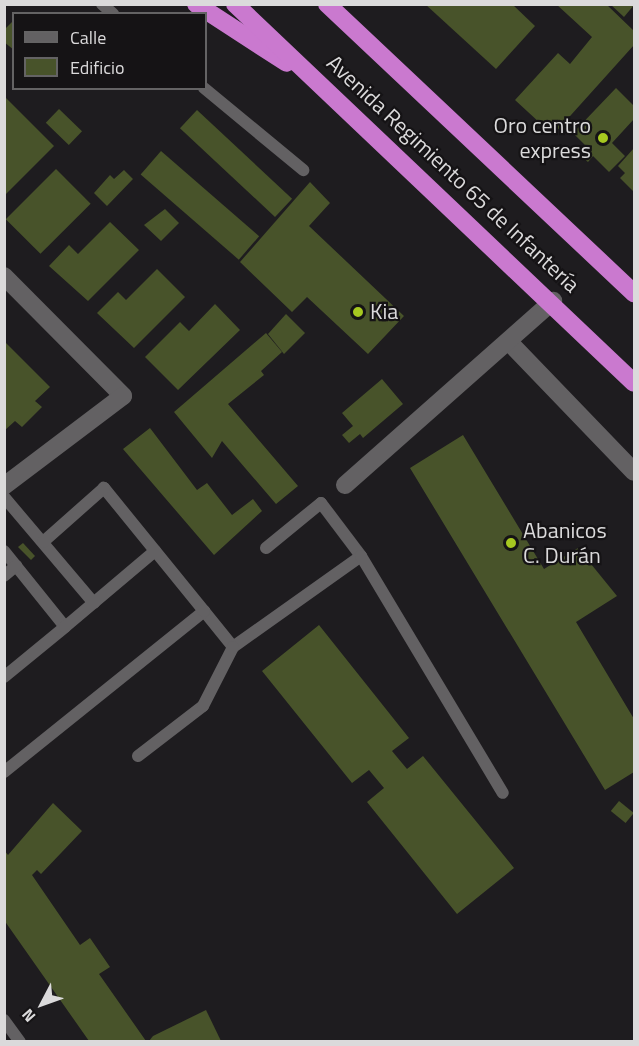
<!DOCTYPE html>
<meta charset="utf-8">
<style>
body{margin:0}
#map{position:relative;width:639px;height:1046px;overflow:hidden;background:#1e1c1f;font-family:"Titillium Web",sans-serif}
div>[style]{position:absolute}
.building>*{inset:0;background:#48532a;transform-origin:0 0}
.lane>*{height:12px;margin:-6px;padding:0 6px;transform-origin:6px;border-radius:6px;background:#636163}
.street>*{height:18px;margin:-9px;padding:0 9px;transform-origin:9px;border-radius:9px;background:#636163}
.highway>*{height:18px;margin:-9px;padding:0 9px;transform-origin:9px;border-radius:9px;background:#ca79cf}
.dots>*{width:16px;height:16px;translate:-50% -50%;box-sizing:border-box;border:3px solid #151315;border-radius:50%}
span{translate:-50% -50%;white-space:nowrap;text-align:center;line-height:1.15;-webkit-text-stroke:4.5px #151315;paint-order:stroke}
.poi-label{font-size:22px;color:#dbdadb}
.right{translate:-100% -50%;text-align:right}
.left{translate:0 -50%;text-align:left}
.street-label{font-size:22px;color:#dbdadb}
.frame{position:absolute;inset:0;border:6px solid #dbdadb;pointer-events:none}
.legend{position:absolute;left:12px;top:12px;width:195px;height:78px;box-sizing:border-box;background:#151315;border:2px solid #646364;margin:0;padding:8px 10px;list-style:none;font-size:18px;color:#dbdadb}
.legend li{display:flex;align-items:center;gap:12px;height:30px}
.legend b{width:30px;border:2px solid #646364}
.north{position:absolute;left:12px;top:974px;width:60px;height:60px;-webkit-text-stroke:4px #151315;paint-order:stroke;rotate:229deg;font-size:16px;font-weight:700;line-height:24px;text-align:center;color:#dbdadb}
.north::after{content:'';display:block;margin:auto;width:21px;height:27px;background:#dbdadb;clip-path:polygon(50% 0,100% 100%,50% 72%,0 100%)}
</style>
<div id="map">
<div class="building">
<div style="clip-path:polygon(425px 4px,512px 4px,535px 26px,496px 69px)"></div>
<div style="clip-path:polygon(556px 4px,606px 4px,634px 31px,634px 45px,553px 135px,515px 100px,558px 53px,570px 64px,592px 37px)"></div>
<div style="clip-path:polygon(610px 4px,634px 4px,634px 5px,624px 17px)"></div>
<div style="clip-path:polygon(14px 20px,14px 50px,4px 42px,4px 30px)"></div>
<div style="clip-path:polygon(616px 88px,634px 106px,634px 119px,612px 143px,625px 156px,609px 172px,593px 156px,588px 162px,581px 156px,585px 145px,573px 133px)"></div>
<div style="clip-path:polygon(4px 96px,54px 146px,4px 196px)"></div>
<div style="left:59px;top:109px;width:32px;height:19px;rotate:44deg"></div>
<div style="left:197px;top:110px;width:130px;height:25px;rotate:43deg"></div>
<div style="clip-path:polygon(634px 148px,634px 192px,620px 178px,625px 173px,618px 166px)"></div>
<div style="left:161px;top:151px;width:130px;height:31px;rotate:41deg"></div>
<div style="left:56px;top:169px;width:49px;height:71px;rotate:45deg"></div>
<div style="clip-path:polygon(124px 170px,133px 179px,107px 206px,94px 193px,110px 175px,114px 179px)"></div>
<div style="clip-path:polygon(310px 182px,330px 203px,309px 226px,404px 316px,368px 354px,307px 297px,292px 312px,240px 262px)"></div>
<div style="clip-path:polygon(165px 209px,179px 223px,161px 241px,144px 225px)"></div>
<div style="clip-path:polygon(110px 222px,139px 250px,88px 301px,49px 266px,69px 245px,78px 254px)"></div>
<div style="clip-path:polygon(157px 269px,185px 297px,134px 348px,97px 313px,118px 292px,126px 300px)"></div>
<div style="clip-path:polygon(215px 304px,240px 330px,178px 390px,145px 357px,180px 322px,189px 331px)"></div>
<div style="clip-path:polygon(286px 314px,305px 333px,284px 354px,268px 334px)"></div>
<div style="clip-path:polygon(266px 333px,282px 352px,261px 371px,264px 375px,228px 404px,298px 486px,276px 504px,222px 441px,212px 458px,174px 412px)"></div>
<div style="clip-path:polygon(4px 341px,50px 387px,35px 401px,42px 407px,22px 427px,15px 421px,4px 431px)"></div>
<div style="clip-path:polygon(382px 379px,403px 404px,363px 438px,360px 434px,349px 443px,342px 435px,353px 426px,342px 413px)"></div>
<div style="clip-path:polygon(150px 428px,197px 490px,207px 483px,232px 515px,253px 499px,262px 511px,214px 555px,123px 449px)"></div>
<div style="clip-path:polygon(463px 435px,544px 569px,578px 548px,617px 596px,576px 622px,634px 719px,634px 772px,605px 790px,410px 468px)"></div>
<div style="clip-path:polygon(23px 543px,35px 556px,31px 560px,18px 547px)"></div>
<div style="clip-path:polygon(319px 625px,409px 738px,392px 751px,407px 769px,423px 756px,514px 868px,457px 914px,367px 802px,384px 788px,369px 770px,352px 783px,262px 671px)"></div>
<div style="left:619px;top:801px;width:19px;height:13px;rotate:39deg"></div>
<div style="clip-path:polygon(53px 803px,82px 831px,41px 874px,37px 870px,32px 875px,80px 945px,90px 938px,110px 967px,99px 974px,146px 1041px,89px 1041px,4px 920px,4px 850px,8px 855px)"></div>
<div style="clip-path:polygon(206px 1010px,221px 1041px,149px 1041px,153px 1036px)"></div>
</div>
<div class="lane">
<div style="left:102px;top:4px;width:15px;rotate:42deg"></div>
<div style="left:204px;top:88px;width:129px;rotate:39.6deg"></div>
<div style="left:4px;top:497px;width:139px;rotate:49.7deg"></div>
<div style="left:266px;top:548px;width:71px;rotate:-39.3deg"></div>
<div style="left:321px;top:503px;width:66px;rotate:53deg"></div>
<div style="left:4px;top:551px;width:97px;rotate:51.2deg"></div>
<div style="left:65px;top:627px;width:79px;rotate:140.7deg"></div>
<div style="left:4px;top:576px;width:16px;rotate:-40deg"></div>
<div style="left:204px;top:611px;width:46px;rotate:51.1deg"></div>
<div style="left:233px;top:647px;width:157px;rotate:-35.4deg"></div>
<div style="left:361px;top:556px;width:276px;rotate:59.1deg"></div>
<div style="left:65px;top:627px;width:118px;rotate:-40.2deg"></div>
<div style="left:138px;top:756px;width:82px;rotate:-37.6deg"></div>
<div style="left:203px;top:706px;width:66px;rotate:-63deg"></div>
<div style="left:4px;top:772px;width:257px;rotate:-38.8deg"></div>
<div style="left:204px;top:611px;width:159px;rotate:-129.1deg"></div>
<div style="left:104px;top:488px;width:81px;rotate:138.5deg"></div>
<div style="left:4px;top:1020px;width:27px;rotate:54deg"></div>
</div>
<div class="street">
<div style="left:4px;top:276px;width:169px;rotate:45.2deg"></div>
<div style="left:123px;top:396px;width:149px;rotate:142.9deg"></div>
<div style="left:509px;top:342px;width:180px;rotate:46.1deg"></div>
<div style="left:345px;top:485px;width:278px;rotate:-41.5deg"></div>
</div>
<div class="highway">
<div style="left:196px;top:4px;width:108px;rotate:33deg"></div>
<div style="left:235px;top:4px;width:550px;rotate:43.53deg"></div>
<div style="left:327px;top:4px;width:422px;rotate:43.3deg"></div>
</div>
<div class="dots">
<div style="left:603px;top:138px;background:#a6c820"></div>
<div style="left:358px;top:312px;background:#a6c820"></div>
<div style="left:511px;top:543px;background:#a6c820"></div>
</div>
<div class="poi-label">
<span class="right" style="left:591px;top:138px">Oro centro<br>express</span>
<span class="left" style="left:370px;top:312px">Kia</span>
<span class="left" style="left:523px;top:543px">Abanicos<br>C. Durán</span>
</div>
<div class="street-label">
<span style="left:453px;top:174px;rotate:43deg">Avenida Regimiento 65 de Infantería</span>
</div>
<div class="frame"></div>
<ul class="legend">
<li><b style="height:8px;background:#636163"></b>Calle</li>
<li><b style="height:16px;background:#48532a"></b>Edificio</li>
</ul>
<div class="north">N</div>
</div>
